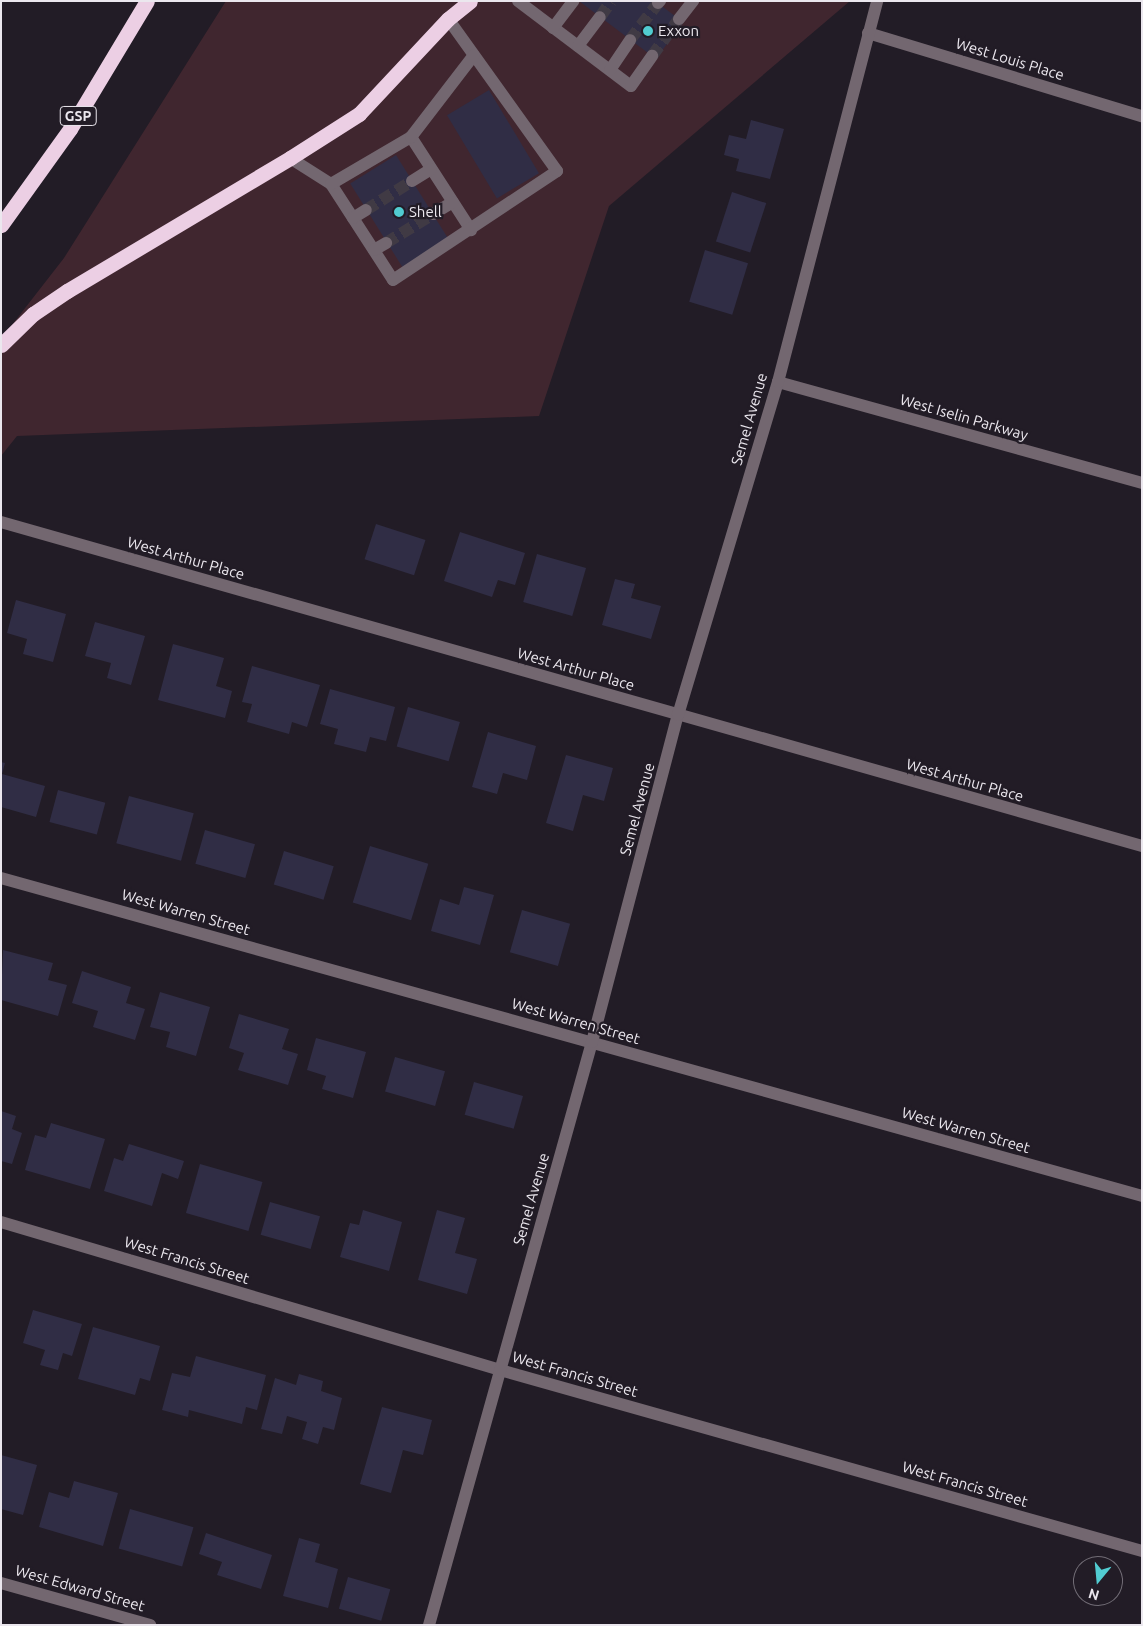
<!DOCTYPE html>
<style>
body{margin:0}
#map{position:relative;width:1143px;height:1626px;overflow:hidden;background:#221c26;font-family:Ubuntu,sans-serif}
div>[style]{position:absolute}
.green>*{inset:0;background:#40262f}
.building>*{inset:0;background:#302d45;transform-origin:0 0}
.minor-tunnel>*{height:12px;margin-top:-6px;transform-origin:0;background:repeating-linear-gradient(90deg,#403a44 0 12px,transparent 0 18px)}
.minor>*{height:12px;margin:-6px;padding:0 6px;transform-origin:6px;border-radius:6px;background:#736770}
.highway>*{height:15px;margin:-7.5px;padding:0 7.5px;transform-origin:7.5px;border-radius:7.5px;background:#eccfe4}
.dots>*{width:14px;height:14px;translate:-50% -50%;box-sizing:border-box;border:2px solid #221c26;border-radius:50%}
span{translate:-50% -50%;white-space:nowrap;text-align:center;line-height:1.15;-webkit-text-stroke:4.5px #221c26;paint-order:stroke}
.shield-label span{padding:1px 4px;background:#221c26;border:1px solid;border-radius:4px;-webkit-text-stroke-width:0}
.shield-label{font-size:14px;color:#ebe7ee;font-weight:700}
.poi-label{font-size:15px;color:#ebe7ee}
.left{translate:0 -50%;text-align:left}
.street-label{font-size:15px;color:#ebe7ee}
.frame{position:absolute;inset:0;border:2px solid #ebe7ee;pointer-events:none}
.north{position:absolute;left:1073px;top:1556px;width:50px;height:50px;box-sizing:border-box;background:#221c26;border:1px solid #726d76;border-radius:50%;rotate:197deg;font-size:14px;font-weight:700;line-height:20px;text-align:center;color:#ebe7ee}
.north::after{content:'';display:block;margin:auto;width:18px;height:22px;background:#51ccd1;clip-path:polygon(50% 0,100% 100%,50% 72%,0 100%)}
</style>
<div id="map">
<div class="green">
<div style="clip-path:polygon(226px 1px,850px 1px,609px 206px,539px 416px,17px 436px,1px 456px,1px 339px,64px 258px)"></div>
</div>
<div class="building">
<div style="clip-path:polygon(579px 1px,655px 1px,683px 22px,656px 59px)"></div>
<div style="left:489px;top:90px;width:97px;height:49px;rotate:59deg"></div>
<div style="clip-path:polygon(751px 120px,784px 129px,770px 179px,736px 171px,739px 159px,724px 155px,729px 135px,746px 139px)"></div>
<div style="left:396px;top:155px;width:99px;height:54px;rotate:58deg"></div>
<div style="left:732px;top:192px;width:36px;height:52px;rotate:18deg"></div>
<div style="left:705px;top:250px;width:45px;height:54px;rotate:17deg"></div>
<div style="left:376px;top:524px;width:52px;height:37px;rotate:18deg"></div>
<div style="clip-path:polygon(460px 532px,525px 553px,515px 585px,498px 580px,492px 597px,444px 581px)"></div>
<div style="left:537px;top:554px;width:51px;height:50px;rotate:16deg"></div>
<div style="clip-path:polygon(615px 579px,635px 584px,631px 598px,661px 606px,651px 639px,602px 625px)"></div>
<div style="clip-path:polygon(16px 600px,66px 614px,53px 662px,23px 654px,27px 639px,7px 633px)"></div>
<div style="clip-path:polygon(95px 622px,145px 636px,131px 685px,107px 678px,111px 663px,85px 656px)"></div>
<div style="clip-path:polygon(173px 644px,224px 658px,216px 686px,232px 691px,225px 718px,158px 700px)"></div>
<div style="clip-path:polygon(252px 666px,320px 685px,307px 727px,292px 722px,289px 734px,247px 722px,252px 704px,242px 702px)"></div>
<div style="clip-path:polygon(330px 689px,395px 707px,386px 741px,370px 737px,366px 752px,334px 744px,338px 729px,320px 724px)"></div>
<div style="left:408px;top:707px;width:54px;height:41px;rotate:16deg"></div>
<div style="clip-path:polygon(488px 732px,536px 746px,527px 780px,503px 773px,497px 794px,472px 787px)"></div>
<div style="clip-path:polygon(566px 755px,613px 768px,604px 801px,583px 795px,573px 831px,546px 823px)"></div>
<div style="clip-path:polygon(1px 762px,5px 763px,2px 774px,45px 786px,36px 817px,1px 807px)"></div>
<div style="left:58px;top:790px;width:49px;height:33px;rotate:15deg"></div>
<div style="left:129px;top:796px;width:67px;height:49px;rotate:15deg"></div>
<div style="left:205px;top:830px;width:52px;height:35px;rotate:16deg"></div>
<div style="left:370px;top:846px;width:61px;height:59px;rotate:17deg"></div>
<div style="left:284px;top:851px;width:52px;height:35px;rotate:17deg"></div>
<div style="clip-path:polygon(464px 887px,494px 895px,480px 945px,431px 931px,440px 899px,459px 905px)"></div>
<div style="left:522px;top:910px;width:50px;height:44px;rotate:16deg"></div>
<div style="clip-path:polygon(3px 950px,53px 963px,48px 980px,67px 985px,58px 1016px,1px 1000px)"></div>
<div style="clip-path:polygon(82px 971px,131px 987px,126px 1003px,145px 1009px,135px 1040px,93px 1027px,98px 1011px,72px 1003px)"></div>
<div style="clip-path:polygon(160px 992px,210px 1007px,196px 1056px,166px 1047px,170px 1032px,150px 1027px)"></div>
<div style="clip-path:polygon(239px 1014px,289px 1029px,282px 1049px,298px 1054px,288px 1085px,238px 1070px,244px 1053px,229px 1048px)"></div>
<div style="clip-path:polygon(316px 1038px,366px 1052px,353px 1098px,322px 1089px,326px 1076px,307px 1070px)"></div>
<div style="left:395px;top:1057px;width:52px;height:36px;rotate:16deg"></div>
<div style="left:474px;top:1082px;width:51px;height:34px;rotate:16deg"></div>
<div style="clip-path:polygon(1px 1111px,16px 1116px,12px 1129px,22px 1133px,12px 1164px,1px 1161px)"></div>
<div style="clip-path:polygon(51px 1123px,105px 1139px,90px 1189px,25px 1170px,35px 1135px,46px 1138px)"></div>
<div style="clip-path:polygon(129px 1144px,184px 1161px,178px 1179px,162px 1173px,152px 1206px,104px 1191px,114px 1158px,123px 1161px)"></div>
<div style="left:200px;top:1164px;width:65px;height:51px;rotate:16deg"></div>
<div style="left:270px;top:1202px;width:52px;height:34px;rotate:16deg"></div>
<div style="clip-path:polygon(363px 1210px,402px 1222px,389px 1271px,340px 1257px,350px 1223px,359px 1225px)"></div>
<div style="clip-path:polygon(437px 1210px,465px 1218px,455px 1253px,477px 1259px,467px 1294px,418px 1280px)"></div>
<div style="clip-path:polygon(33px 1310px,82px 1324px,72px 1356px,63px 1353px,58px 1370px,40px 1365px,45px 1350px,23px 1343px)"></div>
<div style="clip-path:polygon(93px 1327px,160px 1346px,150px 1381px,140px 1378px,135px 1395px,78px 1379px)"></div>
<div style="clip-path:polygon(196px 1356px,266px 1375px,257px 1410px,246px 1407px,242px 1424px,189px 1410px,188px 1417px,162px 1410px,172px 1373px,190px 1377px)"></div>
<div style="clip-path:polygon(299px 1374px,323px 1381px,321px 1391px,342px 1398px,334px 1430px,323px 1427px,318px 1444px,302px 1439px,307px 1422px,287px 1416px,282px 1434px,261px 1429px,275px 1378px,296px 1385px)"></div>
<div style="clip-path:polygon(382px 1407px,432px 1420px,423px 1455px,403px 1450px,391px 1493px,360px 1484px)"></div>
<div style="clip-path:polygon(1px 1455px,37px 1465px,23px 1515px,1px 1509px)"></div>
<div style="clip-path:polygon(74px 1481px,118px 1493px,103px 1546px,39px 1527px,49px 1492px,69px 1498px)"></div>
<div style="left:130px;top:1509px;width:66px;height:41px;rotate:16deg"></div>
<div style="clip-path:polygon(206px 1533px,272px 1555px,261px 1589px,217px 1575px,222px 1562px,199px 1554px)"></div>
<div style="clip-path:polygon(299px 1538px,320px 1544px,315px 1562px,338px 1569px,328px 1608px,283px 1596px)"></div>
<div style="left:348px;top:1577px;width:44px;height:33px;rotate:16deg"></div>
</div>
<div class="minor-tunnel">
<div style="left:600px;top:17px;width:19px;rotate:-55deg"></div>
<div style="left:630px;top:40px;width:46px;rotate:-52.9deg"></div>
<div style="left:652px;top:56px;width:46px;rotate:-53.9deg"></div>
<div style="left:366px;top:210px;width:54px;rotate:-32.2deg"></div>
<div style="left:386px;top:243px;width:55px;rotate:-31.7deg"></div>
</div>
<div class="minor">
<div style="left:518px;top:1px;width:141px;rotate:37deg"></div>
<div style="left:631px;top:86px;width:37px;rotate:-55deg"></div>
<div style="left:658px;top:3px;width:3px;rotate:-45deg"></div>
<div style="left:679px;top:19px;width:23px;rotate:-52deg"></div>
<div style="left:553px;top:28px;width:34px;rotate:-53deg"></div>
<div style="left:868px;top:33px;width:286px;rotate:16.9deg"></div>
<div style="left:578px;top:46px;width:36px;rotate:-53deg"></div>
<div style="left:610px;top:70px;width:36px;rotate:-56deg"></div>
<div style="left:411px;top:137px;width:111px;rotate:57.2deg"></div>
<div style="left:290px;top:158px;width:49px;rotate:32.4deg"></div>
<div style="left:331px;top:184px;width:114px;rotate:57.1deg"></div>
<div style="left:393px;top:280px;width:197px;rotate:-33.6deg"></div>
<div style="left:557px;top:171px;width:187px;rotate:-125.6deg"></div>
<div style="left:412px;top:181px;width:22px;rotate:-32deg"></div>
<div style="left:331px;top:184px;width:93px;rotate:-30.4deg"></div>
<div style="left:411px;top:137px;width:103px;rotate:-52.5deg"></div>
<div style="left:433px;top:214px;width:23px;rotate:-31deg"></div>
<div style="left:353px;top:218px;width:15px;rotate:-32deg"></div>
<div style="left:374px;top:250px;width:14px;rotate:-30deg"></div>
<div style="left:778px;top:382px;width:378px;rotate:15.5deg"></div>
<div style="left:1px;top:522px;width:1186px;rotate:15.85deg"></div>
<div style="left:1px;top:878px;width:1184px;rotate:15.57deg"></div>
<div style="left:1px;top:1222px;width:520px;rotate:16.52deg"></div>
<div style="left:500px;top:1370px;width:667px;rotate:15.74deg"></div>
<div style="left:1px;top:1583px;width:155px;rotate:15.7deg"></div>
<div style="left:429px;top:1625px;width:605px;rotate:-74.38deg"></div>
<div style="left:592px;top:1042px;width:338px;rotate:-75.3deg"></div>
<div style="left:678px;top:715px;width:348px;rotate:-73.3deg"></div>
<div style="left:778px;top:382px;width:394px;rotate:-75.4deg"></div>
</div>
<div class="highway">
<div style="left:1px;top:225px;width:118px;rotate:-54.3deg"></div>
<div style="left:70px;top:129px;width:149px;rotate:-59deg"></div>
<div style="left:1px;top:345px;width:45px;rotate:-44.1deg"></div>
<div style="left:33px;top:314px;width:41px;rotate:-34.1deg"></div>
<div style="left:67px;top:291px;width:260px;rotate:-30.8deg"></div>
<div style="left:290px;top:158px;width:82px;rotate:-32.5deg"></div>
<div style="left:359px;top:114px;width:130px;rotate:-46.9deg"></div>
<div style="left:448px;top:19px;width:28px;rotate:-39deg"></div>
</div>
<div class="dots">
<div style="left:648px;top:31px;background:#51ccd1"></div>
<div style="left:399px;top:212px;background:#51ccd1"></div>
</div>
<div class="shield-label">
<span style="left:78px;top:116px">GSP</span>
</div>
<div class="poi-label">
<span class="left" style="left:658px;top:31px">Exxon</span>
<span class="left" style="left:409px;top:212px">Shell</span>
</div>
<div class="street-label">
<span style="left:1010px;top:59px;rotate:17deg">West Louis Place</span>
<span style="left:964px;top:417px;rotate:16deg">West Iselin Parkway</span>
<span style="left:749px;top:419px;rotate:-74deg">Semel Avenue</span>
<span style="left:186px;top:558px;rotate:16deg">West Arthur Place</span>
<span style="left:576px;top:669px;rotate:16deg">West Arthur Place</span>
<span style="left:965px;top:780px;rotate:16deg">West Arthur Place</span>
<span style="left:637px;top:809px;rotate:-75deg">Semel Avenue</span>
<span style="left:186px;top:912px;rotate:16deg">West Warren Street</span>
<span style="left:576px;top:1021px;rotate:16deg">West Warren Street</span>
<span style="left:966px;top:1130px;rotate:16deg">West Warren Street</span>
<span style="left:531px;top:1199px;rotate:-74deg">Semel Avenue</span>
<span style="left:187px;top:1260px;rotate:17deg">West Francis Street</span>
<span style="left:575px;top:1374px;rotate:16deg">West Francis Street</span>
<span style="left:965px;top:1484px;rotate:16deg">West Francis Street</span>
<span style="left:80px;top:1588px;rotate:16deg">West Edward Street</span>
</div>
<div class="frame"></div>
<div class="north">N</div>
</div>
